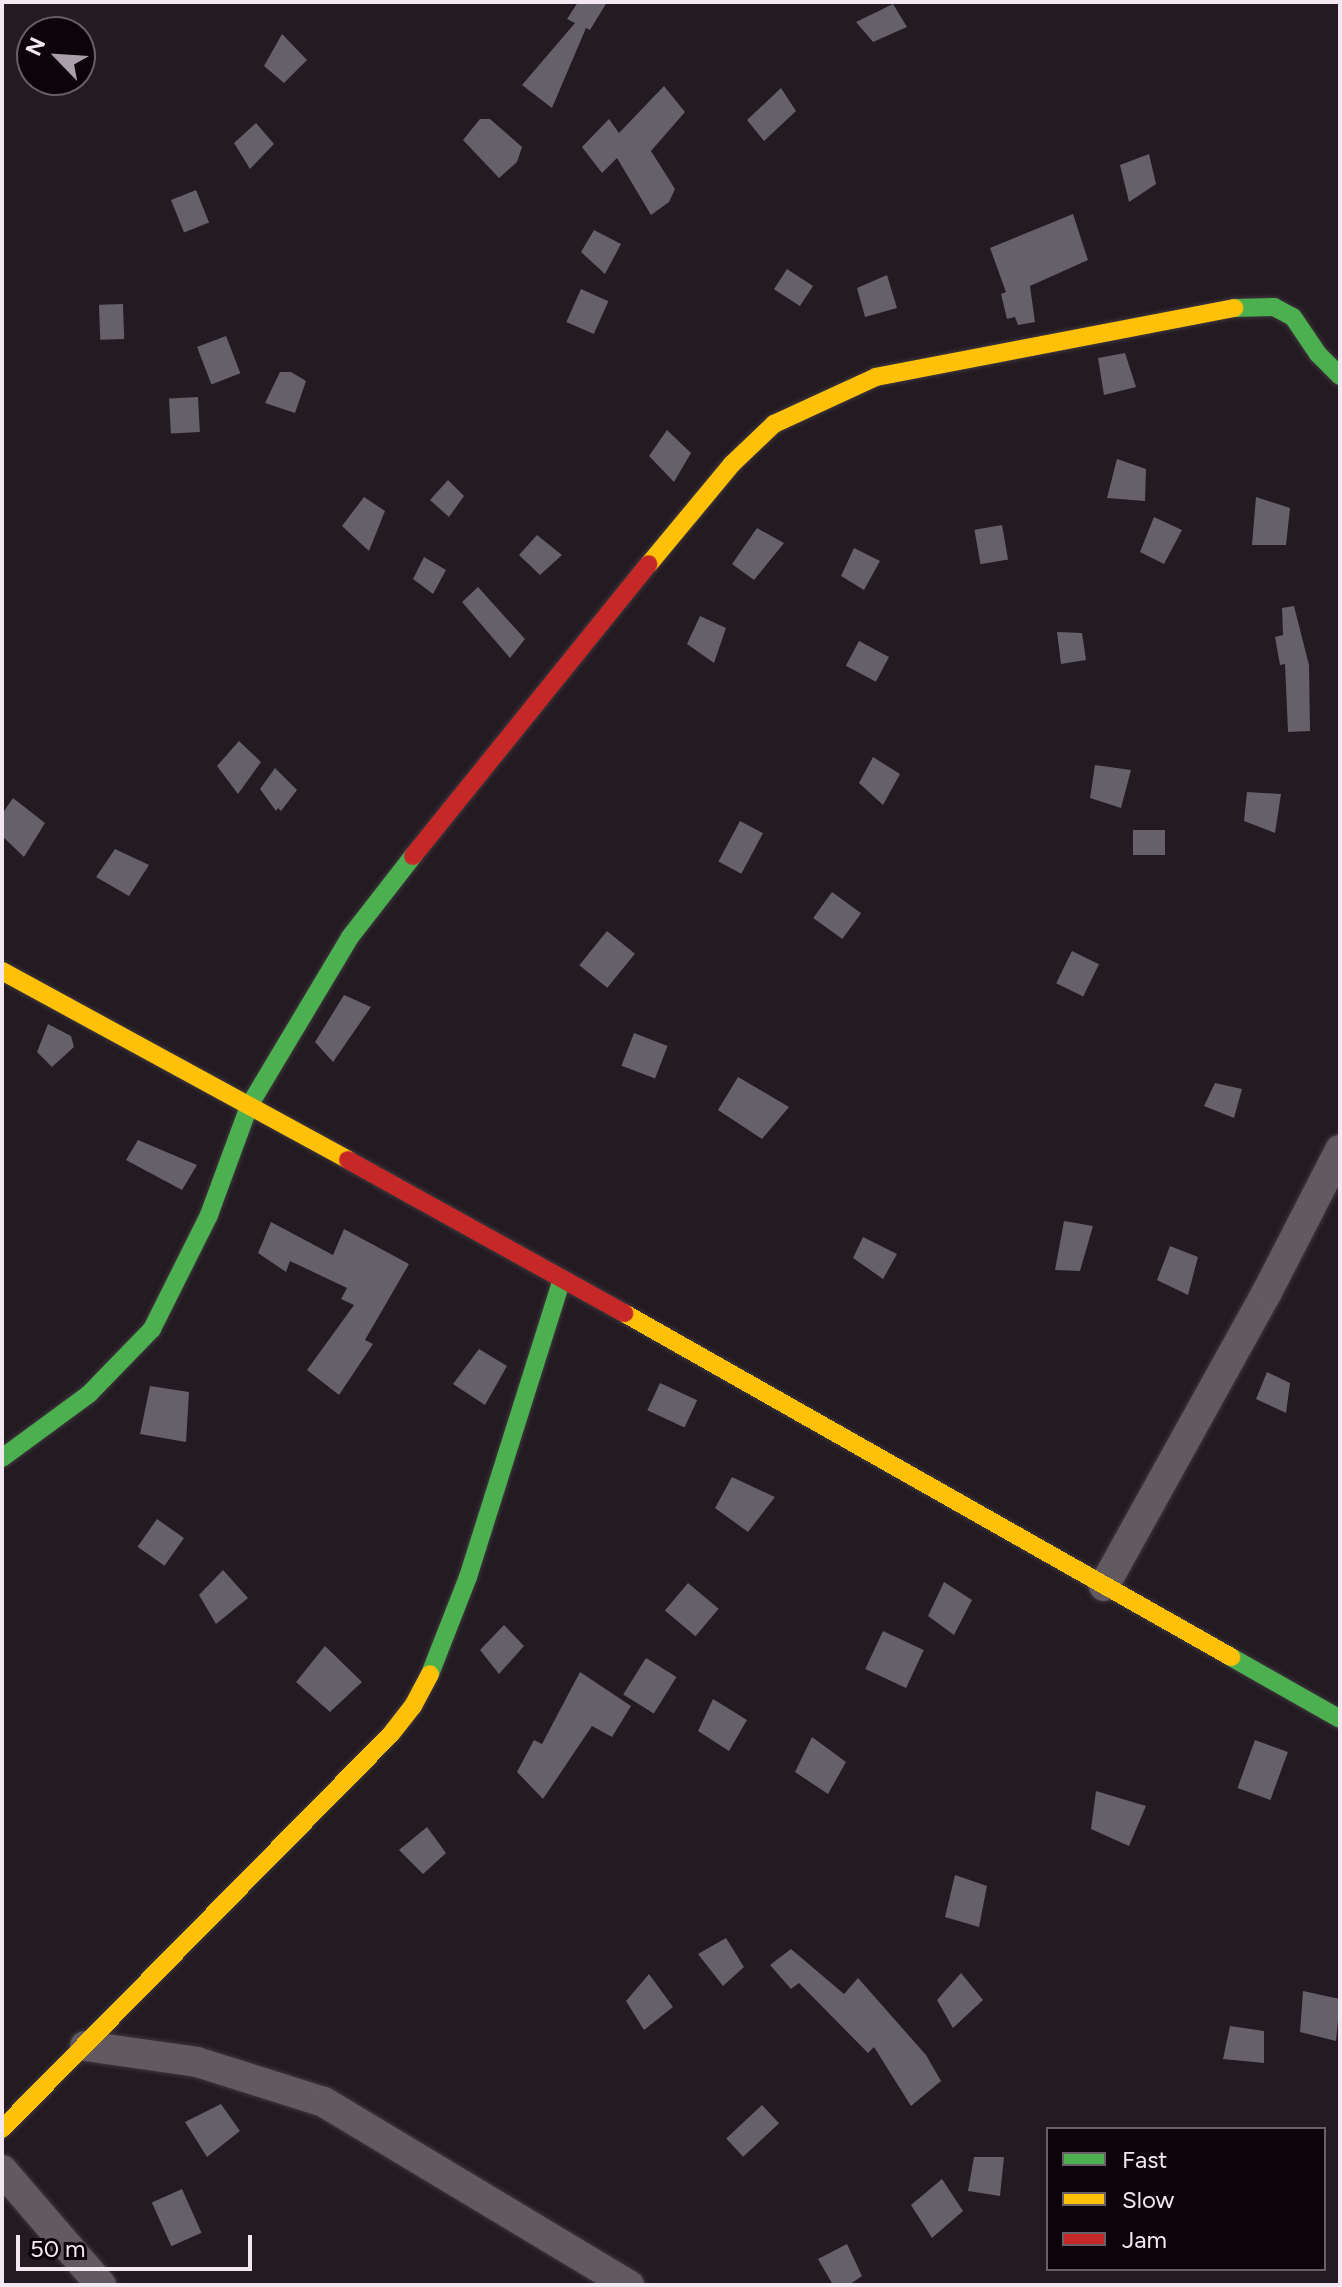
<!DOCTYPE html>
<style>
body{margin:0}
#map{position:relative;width:1342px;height:2287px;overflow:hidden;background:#231a22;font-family:Figtree,sans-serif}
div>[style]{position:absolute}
.building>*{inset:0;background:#65606a;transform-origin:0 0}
.roads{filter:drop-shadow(0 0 2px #3e373d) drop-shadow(0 0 2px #3e373d)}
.street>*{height:30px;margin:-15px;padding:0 15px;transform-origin:15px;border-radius:15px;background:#625a61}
.fast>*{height:18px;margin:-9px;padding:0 9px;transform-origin:9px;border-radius:9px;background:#4caf50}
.slow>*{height:18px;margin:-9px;padding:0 9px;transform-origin:9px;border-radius:9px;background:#ffc107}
.jam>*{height:18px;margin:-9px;padding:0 9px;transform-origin:9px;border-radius:9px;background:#c62828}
span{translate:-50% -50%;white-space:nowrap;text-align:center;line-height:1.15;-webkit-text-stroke:8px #0b050b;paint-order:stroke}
.frame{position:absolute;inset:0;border:4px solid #f3e7f2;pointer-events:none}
.legend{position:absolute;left:1046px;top:2127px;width:280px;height:144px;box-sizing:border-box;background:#0b050b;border:2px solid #685f67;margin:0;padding:10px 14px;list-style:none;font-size:24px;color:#f3e7f2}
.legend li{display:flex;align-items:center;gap:16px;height:40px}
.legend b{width:40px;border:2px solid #685f67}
.north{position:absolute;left:16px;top:16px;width:80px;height:80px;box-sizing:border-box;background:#0b050b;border:2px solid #685f67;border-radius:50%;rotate:295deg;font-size:22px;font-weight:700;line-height:32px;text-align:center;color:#f3e7f2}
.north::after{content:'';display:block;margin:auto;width:28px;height:36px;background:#aa9fa9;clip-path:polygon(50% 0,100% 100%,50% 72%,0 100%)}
.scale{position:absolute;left:16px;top:2235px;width:236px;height:36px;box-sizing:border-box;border:4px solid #f3e7f2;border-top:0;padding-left:10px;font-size:24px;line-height:28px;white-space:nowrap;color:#f3e7f2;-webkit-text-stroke:6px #0b050b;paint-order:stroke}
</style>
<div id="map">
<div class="building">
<div style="clip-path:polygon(578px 2px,607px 2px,590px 30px,586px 28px,552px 108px,522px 85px,575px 23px,567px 19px)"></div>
<div style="clip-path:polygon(893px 4px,907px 27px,873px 42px,856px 22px)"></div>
<div style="clip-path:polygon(282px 34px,307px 60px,284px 83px,264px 66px)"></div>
<div style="clip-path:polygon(664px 86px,685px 112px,651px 151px,675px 189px,669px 202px,651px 215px,617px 158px,602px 173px,582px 147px,609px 119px,619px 133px)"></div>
<div style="clip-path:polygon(781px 88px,796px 111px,764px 141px,747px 120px)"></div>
<div style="clip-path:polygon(480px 119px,490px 119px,522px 147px,517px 162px,499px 178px,463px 140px)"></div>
<div style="clip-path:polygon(256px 123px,274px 144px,250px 169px,234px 143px)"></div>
<div style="clip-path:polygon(1149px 154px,1156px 184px,1129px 202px,1120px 165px)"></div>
<div style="left:196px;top:190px;width:35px;height:27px;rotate:68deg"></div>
<div style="clip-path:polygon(1073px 214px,1088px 260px,1030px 286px,1035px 322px,1018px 325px,1015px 317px,1007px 319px,1001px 294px,1006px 292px,990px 248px)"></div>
<div style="clip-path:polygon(594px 230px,621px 244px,605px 274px,581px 252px)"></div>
<div style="left:787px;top:269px;width:31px;height:24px;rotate:33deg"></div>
<div style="clip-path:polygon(887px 275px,897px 308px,865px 317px,857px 288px)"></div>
<div style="left:581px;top:289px;width:30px;height:36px;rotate:24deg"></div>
<div style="left:123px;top:304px;width:35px;height:24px;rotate:88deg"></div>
<div style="left:226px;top:336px;width:40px;height:31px;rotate:69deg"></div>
<div style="clip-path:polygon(1125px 353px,1136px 387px,1104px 395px,1098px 358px)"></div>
<div style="clip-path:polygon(280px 372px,291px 372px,306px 381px,295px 413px,265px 403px)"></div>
<div style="left:198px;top:397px;width:35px;height:29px;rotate:87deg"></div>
<div style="clip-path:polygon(667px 430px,691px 453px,674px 482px,649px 456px)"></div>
<div style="clip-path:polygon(1117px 459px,1146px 469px,1145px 501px,1107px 498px)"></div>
<div style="clip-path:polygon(448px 480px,464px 496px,449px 517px,430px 500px)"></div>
<div style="clip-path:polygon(364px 497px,385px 511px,369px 551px,342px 526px)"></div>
<div style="clip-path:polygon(1256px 497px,1290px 508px,1286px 545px,1252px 545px)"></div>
<div style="clip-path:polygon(1154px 517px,1182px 530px,1164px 564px,1140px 552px)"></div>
<div style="left:1002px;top:525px;width:35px;height:28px;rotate:80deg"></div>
<div style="clip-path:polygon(757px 528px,784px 543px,754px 580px,732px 564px)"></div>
<div style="clip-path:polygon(537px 535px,562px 555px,540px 575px,519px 555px)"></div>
<div style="clip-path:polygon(854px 548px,880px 561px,864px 590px,841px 576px)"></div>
<div style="clip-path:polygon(424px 557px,446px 570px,433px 594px,413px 579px)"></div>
<div style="clip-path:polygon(478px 587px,525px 639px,510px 658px,462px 602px)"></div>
<div style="clip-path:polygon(1294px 606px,1309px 665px,1310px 731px,1288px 732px,1285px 664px,1280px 665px,1275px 637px,1283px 635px,1282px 608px)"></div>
<div style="clip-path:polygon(700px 616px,726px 628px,714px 663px,687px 644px)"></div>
<div style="clip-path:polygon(1057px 632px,1082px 633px,1086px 660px,1061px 664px)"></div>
<div style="left:859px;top:641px;width:34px;height:28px;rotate:28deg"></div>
<div style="clip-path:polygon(239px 741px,261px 762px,238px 794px,217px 766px)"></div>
<div style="clip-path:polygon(873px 757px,900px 774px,883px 805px,859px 783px)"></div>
<div style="clip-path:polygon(1095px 765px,1131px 770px,1121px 808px,1090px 798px)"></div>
<div style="clip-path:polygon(275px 768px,297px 790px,281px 811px,278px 808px,276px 811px,260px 789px)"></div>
<div style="clip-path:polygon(1247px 792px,1281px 794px,1275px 833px,1244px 821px)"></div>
<div style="clip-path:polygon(13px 798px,45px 823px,24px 857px,2px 836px,2px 814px)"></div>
<div style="left:740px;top:821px;width:26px;height:46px;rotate:28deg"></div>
<div style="left:1133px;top:830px;width:32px;height:25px"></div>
<div style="clip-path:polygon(115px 849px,149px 865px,129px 896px,96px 877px)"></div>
<div style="left:832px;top:892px;width:36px;height:32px;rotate:36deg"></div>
<div style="left:607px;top:931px;width:36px;height:44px;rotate:39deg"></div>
<div style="left:1072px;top:951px;width:30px;height:36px;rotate:26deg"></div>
<div style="clip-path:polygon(344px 995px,371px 1007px,333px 1062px,315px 1042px)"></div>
<div style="clip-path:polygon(48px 1024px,71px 1036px,74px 1047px,52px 1067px,37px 1052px)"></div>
<div style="left:634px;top:1033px;width:36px;height:35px;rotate:21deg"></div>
<div style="clip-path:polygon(738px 1077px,789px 1107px,762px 1139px,718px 1110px)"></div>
<div style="clip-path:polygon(1215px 1083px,1242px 1089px,1234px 1118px,1204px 1106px)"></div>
<div style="clip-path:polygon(138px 1140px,197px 1165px,182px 1190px,126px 1160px)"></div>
<div style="clip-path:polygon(1064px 1221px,1093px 1226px,1080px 1271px,1055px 1270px)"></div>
<div style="clip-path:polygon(271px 1222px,333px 1255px,344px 1229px,409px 1264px,365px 1340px,373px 1344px,339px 1395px,307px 1370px,354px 1305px,341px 1299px,347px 1288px,290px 1261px,286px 1272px,258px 1253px)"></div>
<div style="clip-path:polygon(863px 1237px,897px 1254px,883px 1279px,853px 1258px)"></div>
<div style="clip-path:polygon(1170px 1246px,1198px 1257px,1188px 1295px,1157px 1280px)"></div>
<div style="clip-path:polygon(479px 1349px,507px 1366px,485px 1405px,453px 1384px)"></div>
<div style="clip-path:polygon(1267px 1372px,1290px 1383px,1286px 1413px,1256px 1399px)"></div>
<div style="left:660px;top:1383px;width:41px;height:30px;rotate:25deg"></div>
<div style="clip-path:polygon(150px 1386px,189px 1392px,186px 1442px,140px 1434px)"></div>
<div style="clip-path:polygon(732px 1477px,775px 1497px,748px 1532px,715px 1508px)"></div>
<div style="left:157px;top:1519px;width:33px;height:34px;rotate:35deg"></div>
<div style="clip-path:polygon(223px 1570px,248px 1598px,216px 1624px,199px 1595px)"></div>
<div style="clip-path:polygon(944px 1582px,972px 1600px,954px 1635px,928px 1616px)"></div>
<div style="left:688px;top:1583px;width:40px;height:36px;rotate:40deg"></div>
<div style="clip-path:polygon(504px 1625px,524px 1646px,499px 1674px,480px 1650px)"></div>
<div style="left:883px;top:1631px;width:45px;height:42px;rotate:25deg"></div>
<div style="clip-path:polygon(325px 1646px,362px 1682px,330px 1712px,296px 1682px)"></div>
<div style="left:646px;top:1658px;width:36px;height:43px;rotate:32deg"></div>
<div style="clip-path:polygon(580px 1672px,631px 1706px,612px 1737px,592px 1726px,543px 1799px,517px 1772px,534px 1740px,542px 1744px)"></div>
<div style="clip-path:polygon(713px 1699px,747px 1720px,729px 1751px,698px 1731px)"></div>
<div style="clip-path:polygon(812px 1737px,846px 1762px,828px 1794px,795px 1772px)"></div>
<div style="left:1255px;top:1740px;width:35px;height:51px;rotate:20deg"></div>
<div style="clip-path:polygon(1096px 1791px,1146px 1806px,1129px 1846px,1091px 1829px)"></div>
<div style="clip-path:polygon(427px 1827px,446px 1853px,423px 1874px,399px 1850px)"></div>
<div style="clip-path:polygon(955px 1875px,987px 1886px,979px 1927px,945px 1917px)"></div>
<div style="clip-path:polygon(726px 1938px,744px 1967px,723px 1986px,698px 1954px)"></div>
<div style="clip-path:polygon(791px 1949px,844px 1994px,858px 1978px,926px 2055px,941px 2081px,911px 2106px,874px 2047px,868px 2053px,799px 1983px,791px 1989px,770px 1965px)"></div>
<div style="clip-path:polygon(961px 1973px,983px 2000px,953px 2028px,937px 2000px)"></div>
<div style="clip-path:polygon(649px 1974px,673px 2007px,644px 2030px,626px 2001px)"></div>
<div style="clip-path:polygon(1303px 1991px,1340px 1999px,1336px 2041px,1300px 2032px)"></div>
<div style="clip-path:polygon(1230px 2026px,1264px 2031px,1264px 2063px,1223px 2059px)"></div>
<div style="clip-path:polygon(221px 2104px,240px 2131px,207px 2157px,185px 2122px)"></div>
<div style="left:762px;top:2105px;width:25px;height:49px;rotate:47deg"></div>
<div style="clip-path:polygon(974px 2157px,1004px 2157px,1000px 2196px,968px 2191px)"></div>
<div style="clip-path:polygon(942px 2179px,963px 2211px,932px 2238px,911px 2205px)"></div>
<div style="left:182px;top:2189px;width:48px;height:33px;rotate:66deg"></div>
<div style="clip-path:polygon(847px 2244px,862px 2276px,849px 2285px,833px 2285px,818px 2259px)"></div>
</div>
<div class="roads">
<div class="street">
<div style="left:1104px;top:1586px;width:336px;rotate:-61deg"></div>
<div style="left:1267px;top:1292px;width:160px;rotate:-62.8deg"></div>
<div style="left:85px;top:2046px;width:113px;rotate:8.1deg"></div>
<div style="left:197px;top:2062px;width:133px;rotate:17.5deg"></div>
<div style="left:324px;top:2102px;width:356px;rotate:31deg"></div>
<div style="left:2px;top:2170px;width:152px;rotate:49.3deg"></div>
</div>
<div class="fast">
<div style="left:1234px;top:308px;width:40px;rotate:-1.4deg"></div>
<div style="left:1274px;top:307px;width:21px;rotate:28deg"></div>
<div style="left:1293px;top:317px;width:45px;rotate:56deg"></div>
<div style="left:1318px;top:354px;width:31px;rotate:45deg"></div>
<div style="left:2px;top:1458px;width:108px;rotate:-36.3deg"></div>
<div style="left:89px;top:1394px;width:91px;rotate:-45.9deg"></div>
<div style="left:152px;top:1329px;width:127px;rotate:-63.4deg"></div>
<div style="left:209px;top:1215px;width:116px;rotate:-69.8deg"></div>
<div style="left:249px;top:1106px;width:197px;rotate:-59.1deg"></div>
<div style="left:350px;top:937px;width:103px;rotate:-52.1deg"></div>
<div style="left:1231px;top:1657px;width:125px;rotate:29.6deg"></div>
<div style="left:430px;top:1674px;width:104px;rotate:-68.6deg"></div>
<div style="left:468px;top:1577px;width:312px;rotate:-72.5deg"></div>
</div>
<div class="slow">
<div style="left:649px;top:564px;width:130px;rotate:-50.3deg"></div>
<div style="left:732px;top:464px;width:58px;rotate:-43.6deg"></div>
<div style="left:774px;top:424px;width:112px;rotate:-24.7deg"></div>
<div style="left:876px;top:377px;width:365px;rotate:-10.9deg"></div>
<div style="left:2px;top:971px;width:394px;rotate:28.6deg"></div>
<div style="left:624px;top:1313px;width:698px;rotate:29.54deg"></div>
<div style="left:2px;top:2129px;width:554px;rotate:-45.44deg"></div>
<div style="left:391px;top:1734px;width:36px;rotate:-52deg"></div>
<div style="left:413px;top:1706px;width:36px;rotate:-62deg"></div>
</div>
<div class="jam">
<div style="left:413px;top:856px;width:375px;rotate:-51.1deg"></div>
<div style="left:348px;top:1160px;width:316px;rotate:29deg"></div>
</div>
</div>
<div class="frame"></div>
<ul class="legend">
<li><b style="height:10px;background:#4caf50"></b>Fast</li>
<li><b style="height:10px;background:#ffc107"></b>Slow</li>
<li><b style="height:10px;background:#c62828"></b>Jam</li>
</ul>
<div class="north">N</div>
<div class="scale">50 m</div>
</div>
